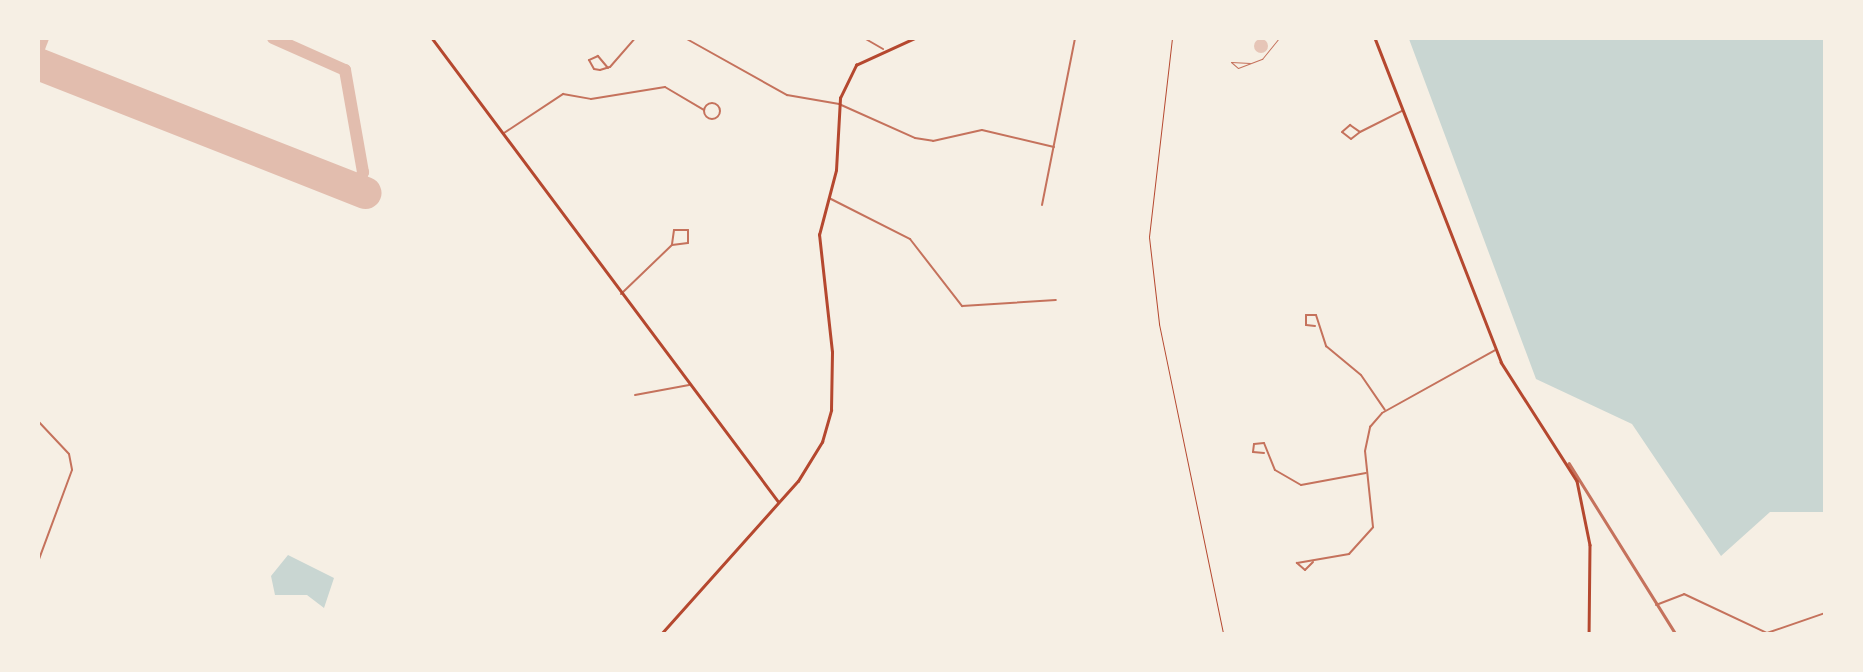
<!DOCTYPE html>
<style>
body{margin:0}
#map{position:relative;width:1863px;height:672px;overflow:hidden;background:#f6efe4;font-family:"Archivo Narrow",sans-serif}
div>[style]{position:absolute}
.water>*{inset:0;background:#c9d6d2}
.taxiway>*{height:12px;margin:-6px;padding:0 6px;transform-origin:6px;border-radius:6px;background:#e2bdae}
.runway>*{height:32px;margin:-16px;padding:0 16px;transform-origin:16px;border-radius:16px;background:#e2bdae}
.building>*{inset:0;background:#e6c5b7}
.round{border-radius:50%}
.path>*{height:1px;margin:-0.5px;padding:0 0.5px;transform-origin:0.5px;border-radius:0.5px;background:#b5482f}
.service>*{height:1px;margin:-0.5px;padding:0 0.5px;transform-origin:0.5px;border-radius:0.5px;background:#c5725c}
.minor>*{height:2px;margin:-1px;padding:0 1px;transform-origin:1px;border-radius:1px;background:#c5725c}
.minor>.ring{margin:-1px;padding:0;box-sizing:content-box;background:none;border:2px solid #c5725c;border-radius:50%}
.tertiary>*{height:2.5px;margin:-1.25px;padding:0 1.25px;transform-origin:1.25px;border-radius:1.25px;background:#c5725c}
.secondary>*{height:2.5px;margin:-1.25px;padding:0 1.25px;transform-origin:1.25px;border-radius:1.25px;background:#b5482f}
span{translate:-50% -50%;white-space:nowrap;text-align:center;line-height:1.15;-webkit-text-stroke:7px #f6efe4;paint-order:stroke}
.frame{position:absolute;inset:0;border:40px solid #f6efe4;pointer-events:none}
</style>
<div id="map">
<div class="water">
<div style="clip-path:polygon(1409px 39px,1824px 39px,1824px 512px,1770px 512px,1721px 556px,1632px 424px,1536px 379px)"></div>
<div style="clip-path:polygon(288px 555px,334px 578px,324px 608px,307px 595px,275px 595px,271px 576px)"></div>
</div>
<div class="taxiway">
<div style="left:273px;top:38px;width:79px;rotate:24deg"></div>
<div style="left:345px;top:70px;width:104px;rotate:80deg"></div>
<div style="left:363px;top:172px;width:9px;rotate:108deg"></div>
<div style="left:360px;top:181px;width:14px;rotate:159deg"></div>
<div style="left:38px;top:51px;width:14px;rotate:-69deg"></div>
</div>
<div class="runway">
<div style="left:38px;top:64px;width:352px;rotate:21.5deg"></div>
</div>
<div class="building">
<div class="round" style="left:1254px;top:39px;width:14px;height:14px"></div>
</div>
<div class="path">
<div style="left:1172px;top:38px;width:200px;rotate:96.6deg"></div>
<div style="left:1149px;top:237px;width:88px;rotate:83.4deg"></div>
<div style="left:1159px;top:324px;width:317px;rotate:78.3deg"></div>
</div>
<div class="service">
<div style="left:1250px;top:63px;width:19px;rotate:-177deg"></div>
<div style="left:1231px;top:62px;width:9px;rotate:41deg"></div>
<div style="left:1238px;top:68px;width:26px;rotate:-21deg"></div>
<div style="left:1262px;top:59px;width:27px;rotate:-51deg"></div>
</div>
<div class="minor">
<div style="left:685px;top:38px;width:117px;rotate:29.2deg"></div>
<div style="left:787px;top:95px;width:53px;rotate:9.8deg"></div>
<div style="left:839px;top:104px;width:83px;rotate:24.1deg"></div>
<div style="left:915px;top:138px;width:18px;rotate:9deg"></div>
<div style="left:933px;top:141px;width:50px;rotate:-12.7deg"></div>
<div style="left:982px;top:130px;width:74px;rotate:13.3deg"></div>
<div style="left:864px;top:38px;width:22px;rotate:30deg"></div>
<div style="left:608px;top:68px;width:16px;rotate:-130deg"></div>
<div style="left:598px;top:56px;width:10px;rotate:156deg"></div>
<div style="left:589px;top:60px;width:10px;rotate:61deg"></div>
<div style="left:594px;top:69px;width:6px;rotate:9deg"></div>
<div style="left:600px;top:70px;width:10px;rotate:-17deg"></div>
<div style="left:610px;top:67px;width:38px;rotate:-49deg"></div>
<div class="ring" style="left:704px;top:103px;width:14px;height:14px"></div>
<div style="left:1360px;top:132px;width:11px;rotate:142deg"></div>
<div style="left:1351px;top:139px;width:11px;rotate:-142deg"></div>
<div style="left:1342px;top:132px;width:11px;rotate:-41deg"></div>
<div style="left:1350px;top:125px;width:12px;rotate:35deg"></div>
<div style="left:1360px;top:132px;width:47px;rotate:-26.6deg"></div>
<div style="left:504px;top:133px;width:71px;rotate:-33.5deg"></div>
<div style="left:563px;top:94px;width:28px;rotate:10deg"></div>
<div style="left:591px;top:99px;width:75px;rotate:-9.2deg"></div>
<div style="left:665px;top:87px;width:45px;rotate:30.5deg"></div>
<div style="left:829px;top:198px;width:91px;rotate:26.8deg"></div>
<div style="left:910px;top:239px;width:85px;rotate:52.2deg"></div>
<div style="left:962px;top:306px;width:94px;rotate:-3.7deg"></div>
<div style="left:1042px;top:205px;width:170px;rotate:-78.8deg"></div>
<div style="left:621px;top:294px;width:71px;rotate:-43.9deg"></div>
<div style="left:672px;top:245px;width:16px;rotate:-7deg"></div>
<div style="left:688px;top:243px;width:13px;rotate:-90deg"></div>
<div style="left:688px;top:230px;width:14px;rotate:180deg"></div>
<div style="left:674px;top:230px;width:15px;rotate:98deg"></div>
<div style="left:1315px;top:326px;width:9px;rotate:-174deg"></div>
<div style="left:1306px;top:325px;width:10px;rotate:-90deg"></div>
<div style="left:1306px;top:315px;width:10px"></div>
<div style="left:1316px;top:315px;width:33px;rotate:72deg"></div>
<div style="left:1326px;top:346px;width:45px;rotate:39.6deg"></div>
<div style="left:1361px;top:375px;width:42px;rotate:55.6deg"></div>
<div style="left:635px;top:395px;width:55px;rotate:-10.5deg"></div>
<div style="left:38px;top:421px;width:45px;rotate:46.8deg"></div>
<div style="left:69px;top:454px;width:16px;rotate:79deg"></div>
<div style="left:72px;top:470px;width:98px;rotate:110.3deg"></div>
<div style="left:1264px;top:453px;width:11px;rotate:-175deg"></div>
<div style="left:1253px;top:452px;width:8px;rotate:-83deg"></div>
<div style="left:1254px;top:444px;width:10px;rotate:-6deg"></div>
<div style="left:1264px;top:443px;width:29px;rotate:68deg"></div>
<div style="left:1275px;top:470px;width:30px;rotate:30deg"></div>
<div style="left:1301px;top:485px;width:66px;rotate:-10.5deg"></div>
<div style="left:1313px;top:562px;width:11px;rotate:135deg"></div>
<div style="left:1305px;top:570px;width:11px;rotate:-139deg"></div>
<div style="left:1297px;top:563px;width:53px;rotate:-9.8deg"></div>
<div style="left:1349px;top:554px;width:36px;rotate:-48deg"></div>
<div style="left:1373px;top:527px;width:76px;rotate:-96deg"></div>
<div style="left:1365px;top:451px;width:25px;rotate:-78deg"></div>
<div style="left:1370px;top:427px;width:18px;rotate:-49deg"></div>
<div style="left:1382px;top:413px;width:129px;rotate:-29.1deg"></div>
<div style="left:1656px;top:605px;width:30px;rotate:-21deg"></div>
<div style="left:1684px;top:594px;width:92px;rotate:25.2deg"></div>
<div style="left:1767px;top:633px;width:61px;rotate:-19deg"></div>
</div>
<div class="tertiary">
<div style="left:1569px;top:463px;width:202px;rotate:58deg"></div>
</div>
<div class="secondary">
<div style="left:432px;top:38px;width:578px;rotate:53.23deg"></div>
<div style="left:1375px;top:38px;width:348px;rotate:68.7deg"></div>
<div style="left:1501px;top:362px;width:141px;rotate:57.4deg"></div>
<div style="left:1577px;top:481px;width:65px;rotate:78.5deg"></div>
<div style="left:1590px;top:545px;width:89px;rotate:90.6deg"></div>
<div style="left:661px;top:634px;width:205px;rotate:-48.2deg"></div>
<div style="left:798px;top:481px;width:46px;rotate:-58.4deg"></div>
<div style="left:822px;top:442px;width:33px;rotate:-74deg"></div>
<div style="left:831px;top:410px;width:58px;rotate:-89deg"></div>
<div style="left:832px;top:352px;width:118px;rotate:-96.3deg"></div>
<div style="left:819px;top:235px;width:67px;rotate:-75.3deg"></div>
<div style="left:836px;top:170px;width:72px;rotate:-86.8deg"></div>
<div style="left:840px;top:98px;width:37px;rotate:-64deg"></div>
<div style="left:856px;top:65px;width:65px;rotate:-24.6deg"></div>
</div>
<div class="frame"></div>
</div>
